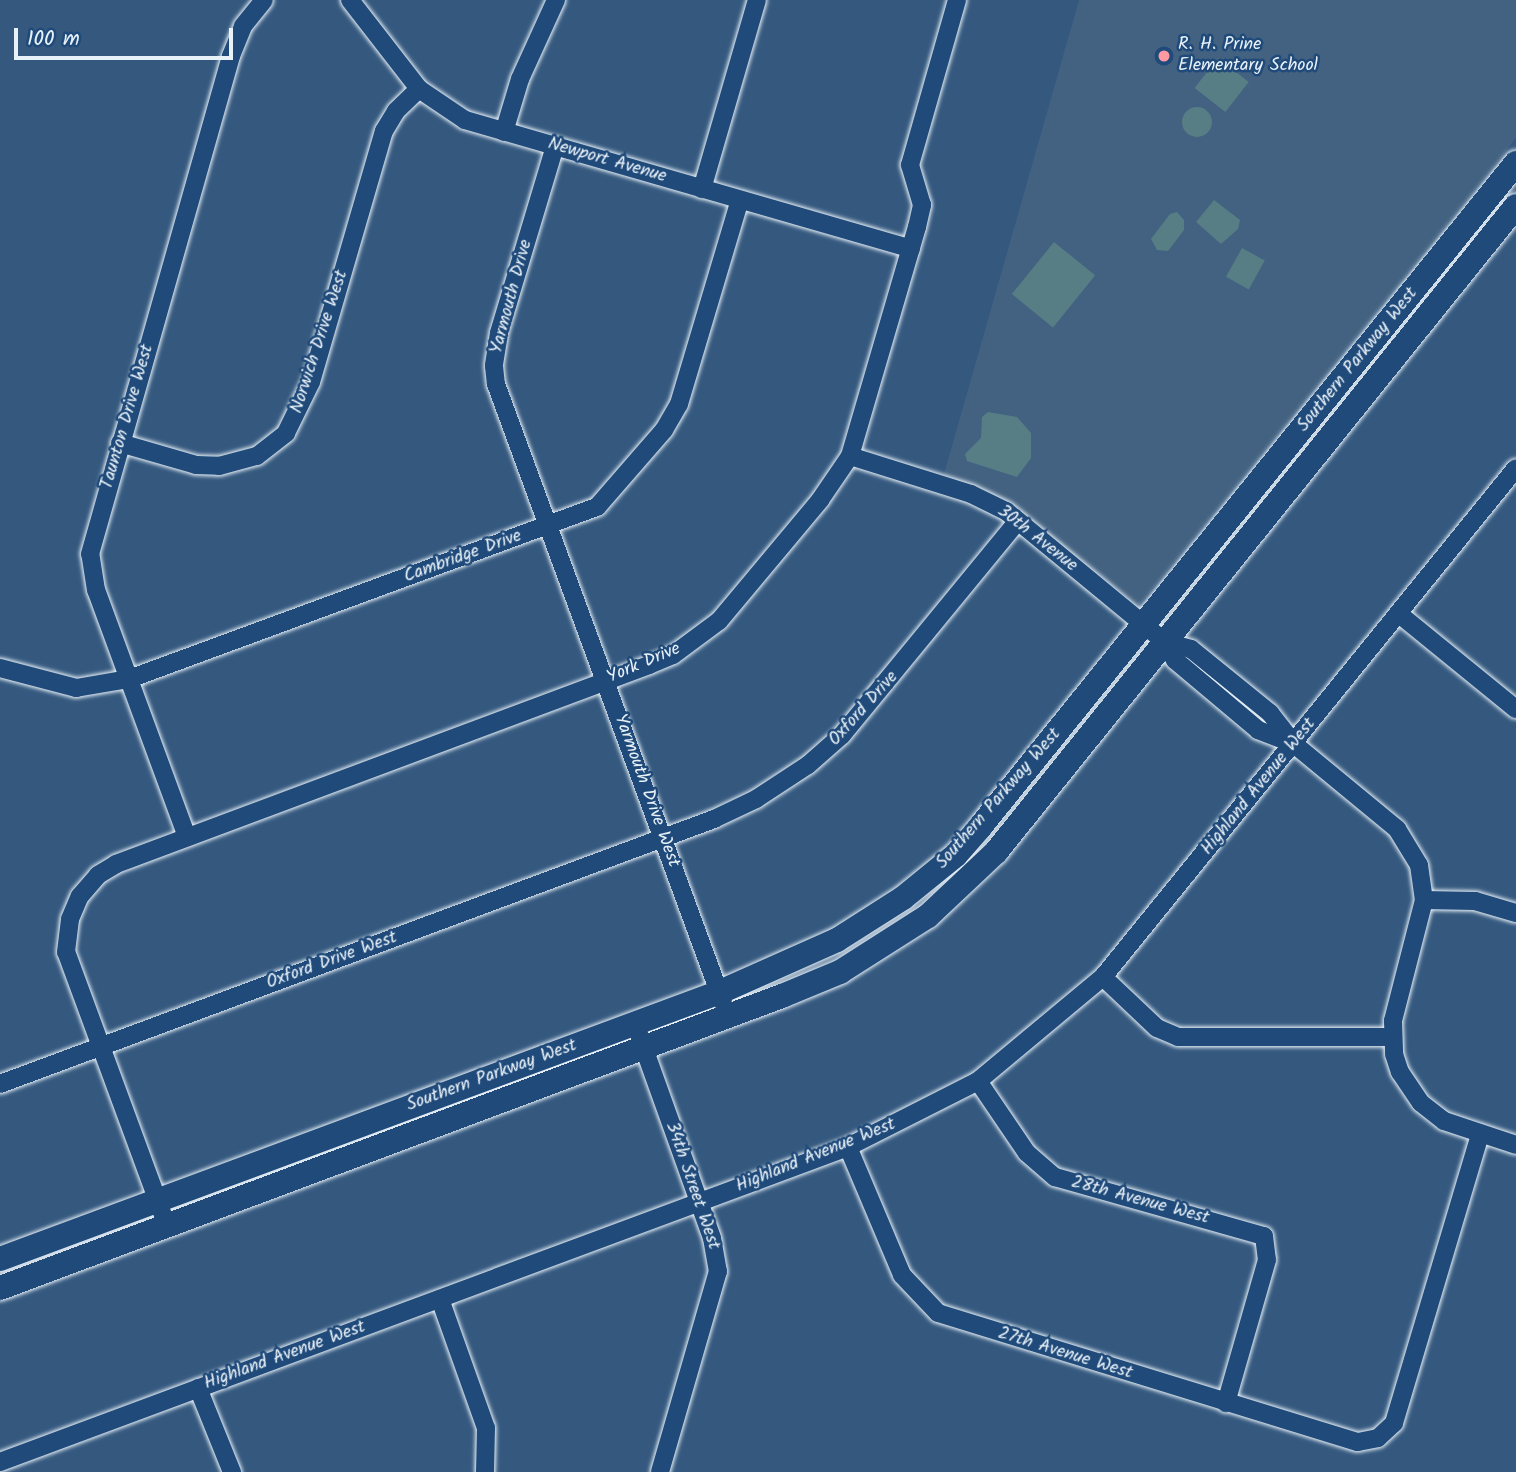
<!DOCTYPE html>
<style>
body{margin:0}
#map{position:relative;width:1516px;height:1472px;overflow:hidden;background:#34587e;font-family:Kalam,sans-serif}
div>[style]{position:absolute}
.built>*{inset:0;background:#436281}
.green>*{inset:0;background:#577e85;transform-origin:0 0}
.round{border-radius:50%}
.roads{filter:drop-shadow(0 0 2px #e8f1f8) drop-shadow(0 0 2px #e8f1f8)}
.street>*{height:18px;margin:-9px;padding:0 9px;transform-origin:9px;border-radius:9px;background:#1f4a7a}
.secondary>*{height:24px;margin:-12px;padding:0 12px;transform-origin:12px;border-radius:12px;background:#1f4a7a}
.dots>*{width:19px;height:19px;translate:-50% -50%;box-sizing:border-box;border:4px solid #1f4a7a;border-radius:50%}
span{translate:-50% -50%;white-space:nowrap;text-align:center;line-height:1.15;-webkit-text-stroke:5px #1f4a7a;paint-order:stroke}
.poi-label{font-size:18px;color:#e8f1f8}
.left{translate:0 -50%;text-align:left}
.street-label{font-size:18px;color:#e8f1f8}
.scale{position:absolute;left:14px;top:28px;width:219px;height:32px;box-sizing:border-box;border:4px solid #e8f1f8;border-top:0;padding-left:9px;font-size:21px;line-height:24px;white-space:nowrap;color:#e8f1f8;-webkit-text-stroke:5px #1f4a7a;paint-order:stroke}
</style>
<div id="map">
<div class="built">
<div style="clip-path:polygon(1079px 0,1516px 0,1516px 138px,1139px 605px,1006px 502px,944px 474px)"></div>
</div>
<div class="green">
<div style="left:1218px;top:58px;width:39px;height:38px;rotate:38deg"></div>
<div class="round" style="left:1182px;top:107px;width:30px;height:30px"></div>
<div style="clip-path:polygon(1214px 200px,1240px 220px,1238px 229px,1221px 244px,1196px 222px)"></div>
<div style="clip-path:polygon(1177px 212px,1184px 220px,1184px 230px,1168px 251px,1157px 250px,1151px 239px,1170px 214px)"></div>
<div style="left:1054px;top:242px;width:53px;height:67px;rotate:39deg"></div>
<div style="left:1242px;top:248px;width:26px;height:33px;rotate:29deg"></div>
<div style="clip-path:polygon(988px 412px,1017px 417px,1031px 433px,1031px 458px,1017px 477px,967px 461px,965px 454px,981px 438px,982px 417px)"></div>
</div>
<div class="roads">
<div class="street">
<div style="left:350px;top:0;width:113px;rotate:52.2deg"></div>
<div style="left:419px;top:89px;width:55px;rotate:34deg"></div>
<div style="left:465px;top:120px;width:464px;rotate:16.1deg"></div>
<div style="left:504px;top:132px;width:55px;rotate:-73.2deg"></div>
<div style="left:520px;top:79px;width:87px;rotate:-65.5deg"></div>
<div style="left:555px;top:146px;width:195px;rotate:106.7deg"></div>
<div style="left:499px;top:333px;width:33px;rotate:99deg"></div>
<div style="left:494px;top:366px;width:18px;rotate:84deg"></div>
<div style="left:496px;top:384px;width:659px;rotate:69.86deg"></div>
<div style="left:702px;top:189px;width:197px;rotate:-73.8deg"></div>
<div style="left:120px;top:443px;width:79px;rotate:16.1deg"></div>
<div style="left:196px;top:465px;width:23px;rotate:2deg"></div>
<div style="left:219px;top:466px;width:39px;rotate:-15deg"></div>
<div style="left:257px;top:456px;width:37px;rotate:-38deg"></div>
<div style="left:286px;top:433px;width:57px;rotate:-63.9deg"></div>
<div style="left:311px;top:382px;width:261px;rotate:-73.8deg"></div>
<div style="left:384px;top:131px;width:23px;rotate:-59deg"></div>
<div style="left:396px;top:111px;width:32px;rotate:-44deg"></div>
<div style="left:850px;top:456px;width:127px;rotate:17.4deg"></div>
<div style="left:971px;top:494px;width:39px;rotate:26deg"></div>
<div style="left:1006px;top:511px;width:206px;rotate:39.5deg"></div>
<div style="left:1165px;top:642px;width:21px;rotate:61deg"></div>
<div style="left:1175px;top:660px;width:109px;rotate:40.1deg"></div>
<div style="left:1258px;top:730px;width:39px;rotate:21deg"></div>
<div style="left:1294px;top:744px;width:134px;rotate:39.5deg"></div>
<div style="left:1397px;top:829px;width:42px;rotate:58.6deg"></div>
<div style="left:1419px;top:865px;width:35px;rotate:82deg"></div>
<div style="left:1424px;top:900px;width:125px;rotate:104.4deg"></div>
<div style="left:1393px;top:1021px;width:33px;rotate:88deg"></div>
<div style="left:1394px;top:1054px;width:19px;rotate:72deg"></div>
<div style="left:1400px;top:1072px;width:37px;rotate:56deg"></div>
<div style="left:1421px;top:1103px;width:29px;rotate:38deg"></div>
<div style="left:1444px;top:1121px;width:76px;rotate:18.4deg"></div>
<div style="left:1399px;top:614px;width:151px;rotate:39.1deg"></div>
<div style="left:1165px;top:642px;width:27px;rotate:15deg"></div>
<div style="left:1191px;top:649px;width:102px;rotate:39deg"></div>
<div style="left:1270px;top:713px;width:39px;rotate:52deg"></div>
<div style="left:0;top:668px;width:79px;rotate:14.7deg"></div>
<div style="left:76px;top:688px;width:54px;rotate:-9.6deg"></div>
<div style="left:129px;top:679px;width:499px;rotate:-20.2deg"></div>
<div style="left:597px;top:507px;width:102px;rotate:-49deg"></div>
<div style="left:664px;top:430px;width:30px;rotate:-60deg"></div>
<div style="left:679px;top:404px;width:213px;rotate:-73.4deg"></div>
<div style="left:187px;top:837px;width:263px;rotate:-110.2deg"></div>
<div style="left:96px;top:590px;width:36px;rotate:-99deg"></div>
<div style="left:90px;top:554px;width:518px;rotate:-74.19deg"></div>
<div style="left:231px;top:56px;width:32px;rotate:-68deg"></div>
<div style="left:243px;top:26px;width:33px;rotate:-51deg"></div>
<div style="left:1424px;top:900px;width:51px;rotate:1.1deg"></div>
<div style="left:1475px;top:901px;width:43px;rotate:16.3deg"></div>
<div style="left:1103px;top:977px;width:74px;rotate:43.4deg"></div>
<div style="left:1157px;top:1028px;width:23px;rotate:23deg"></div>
<div style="left:1178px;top:1037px;width:214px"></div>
<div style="left:635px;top:1023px;width:228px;rotate:70.3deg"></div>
<div style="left:712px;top:1238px;width:34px;rotate:80deg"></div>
<div style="left:718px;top:1271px;width:209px;rotate:106.1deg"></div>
<div style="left:978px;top:1081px;width:87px;rotate:55.8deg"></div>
<div style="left:1027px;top:1153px;width:37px;rotate:41deg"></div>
<div style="left:1055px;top:1177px;width:217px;rotate:15.8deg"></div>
<div style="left:1264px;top:1236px;width:24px;rotate:83deg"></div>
<div style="left:1267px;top:1260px;width:149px;rotate:106deg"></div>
<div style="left:0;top:1084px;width:762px;rotate:-20.36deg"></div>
<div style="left:714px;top:819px;width:47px;rotate:-25.5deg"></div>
<div style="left:756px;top:799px;width:62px;rotate:-33.2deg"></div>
<div style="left:808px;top:765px;width:45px;rotate:-41.4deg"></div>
<div style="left:842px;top:735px;width:277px;rotate:-50.6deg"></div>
<div style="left:848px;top:1147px;width:139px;rotate:67.1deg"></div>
<div style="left:902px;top:1275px;width:52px;rotate:46.5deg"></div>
<div style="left:938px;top:1313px;width:439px;rotate:17.1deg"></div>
<div style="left:1358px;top:1442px;width:20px;rotate:-11deg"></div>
<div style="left:1378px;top:1438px;width:22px;rotate:-43deg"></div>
<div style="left:1394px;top:1423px;width:302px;rotate:-73.4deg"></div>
<div style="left:167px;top:1226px;width:292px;rotate:-110.2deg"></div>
<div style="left:66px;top:952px;width:33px;rotate:-83deg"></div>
<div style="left:70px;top:919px;width:25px;rotate:-67deg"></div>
<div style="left:80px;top:896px;width:28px;rotate:-49deg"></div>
<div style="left:98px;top:875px;width:21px;rotate:-31deg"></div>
<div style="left:116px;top:864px;width:569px;rotate:-20.47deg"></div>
<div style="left:649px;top:665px;width:26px;rotate:-23deg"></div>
<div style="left:673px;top:655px;width:57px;rotate:-36.5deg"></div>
<div style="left:719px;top:621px;width:158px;rotate:-50.1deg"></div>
<div style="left:820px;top:500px;width:53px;rotate:-55.7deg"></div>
<div style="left:850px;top:456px;width:239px;rotate:-73.7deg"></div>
<div style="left:917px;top:227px;width:23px;rotate:-77deg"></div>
<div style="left:922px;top:205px;width:42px;rotate:-106.7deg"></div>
<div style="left:910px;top:165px;width:172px;rotate:-74.1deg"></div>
<div style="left:440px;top:1299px;width:137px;rotate:70.4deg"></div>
<div style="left:486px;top:1428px;width:44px;rotate:91.3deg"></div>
<div style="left:198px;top:1388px;width:91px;rotate:68deg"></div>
<div style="left:0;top:1462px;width:905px;rotate:-20.38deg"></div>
<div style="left:848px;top:1147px;width:146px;rotate:-26.9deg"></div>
<div style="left:978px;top:1081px;width:163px;rotate:-39.8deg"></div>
<div style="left:1103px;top:977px;width:655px;rotate:-50.94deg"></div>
</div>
<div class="secondary">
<div style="left:0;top:1259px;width:768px;rotate:-20.35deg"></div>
<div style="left:720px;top:992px;width:128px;rotate:-24deg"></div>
<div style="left:837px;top:940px;width:78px;rotate:-32.5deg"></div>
<div style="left:903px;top:898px;width:68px;rotate:-39.1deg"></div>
<div style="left:956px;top:855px;width:38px;rotate:-49deg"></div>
<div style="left:981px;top:826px;width:852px;rotate:-51.1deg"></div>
<div style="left:0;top:1288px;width:835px;rotate:-20.48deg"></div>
<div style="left:782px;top:996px;width:63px;rotate:-22.5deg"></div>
<div style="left:840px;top:972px;width:104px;rotate:-32.5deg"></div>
<div style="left:928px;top:916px;width:93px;rotate:-43.3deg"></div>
<div style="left:996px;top:852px;width:829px;rotate:-51.17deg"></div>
</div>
</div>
<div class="dots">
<div style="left:1164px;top:56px;background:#ff9aa2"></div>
</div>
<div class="poi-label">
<span class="left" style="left:1178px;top:56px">R. H. Prine<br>Elementary School</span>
</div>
<div class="street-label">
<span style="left:607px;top:161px;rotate:16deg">Newport Avenue</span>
<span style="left:512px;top:297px;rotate:-75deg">Yarmouth Drive</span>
<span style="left:320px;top:342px;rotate:-72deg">Norwich Drive West</span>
<span style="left:1358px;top:360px;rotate:-51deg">Southern Parkway West</span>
<span style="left:128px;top:417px;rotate:-74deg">Taunton Drive West</span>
<span style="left:1037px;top:539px;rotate:38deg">30th Avenue</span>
<span style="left:463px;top:557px;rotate:-20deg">Cambridge Drive</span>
<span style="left:644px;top:664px;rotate:-23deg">York Drive</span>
<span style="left:864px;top:709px;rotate:-48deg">Oxford Drive</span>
<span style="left:1259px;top:787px;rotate:-51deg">Highland Avenue West</span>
<span style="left:646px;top:791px;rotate:70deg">Yarmouth Drive West</span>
<span style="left:999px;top:799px;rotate:-49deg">Southern Parkway West</span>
<span style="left:332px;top:961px;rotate:-20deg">Oxford Drive West</span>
<span style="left:492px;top:1076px;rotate:-20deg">Southern Parkway West</span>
<span style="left:816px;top:1156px;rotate:-22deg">Highland Avenue West</span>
<span style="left:692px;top:1186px;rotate:71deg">34th Street West</span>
<span style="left:1140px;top:1201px;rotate:15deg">28th Avenue West</span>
<span style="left:1065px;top:1354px;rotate:17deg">27th Avenue West</span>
<span style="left:285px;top:1356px;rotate:-20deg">Highland Avenue West</span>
</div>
<div class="scale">100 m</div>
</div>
